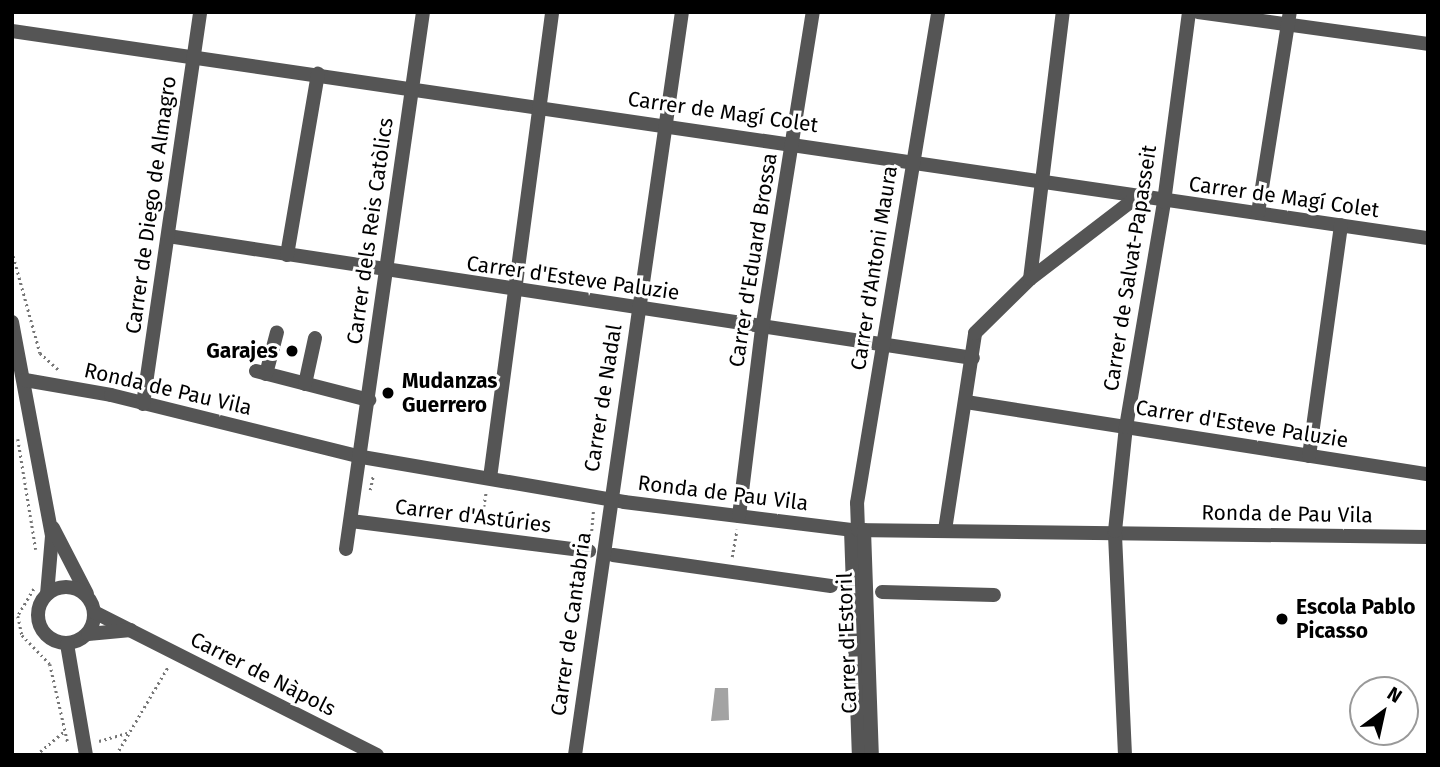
<!DOCTYPE html>
<meta charset="utf-8">
<style>
body{margin:0}
#map{position:relative;width:1440px;height:767px;overflow:hidden;background:#fff;font-family:"Fira Sans",sans-serif}
div>[style]{position:absolute}
.water>*{inset:0;background:#a3a3a3}
.path>*{height:2.5px;margin-top:-1.25px;transform-origin:0;background:repeating-linear-gradient(90deg,#777 0 2px,transparent 0 5.5px)}
.street>*{height:14px;margin:-7px;padding:0 7px;transform-origin:7px;border-radius:7px;background:#555}
.street>.ring{margin:-7px;padding:0;box-sizing:content-box;background:none;border:14px solid #555;border-radius:50%}
.dots>*{width:19px;height:19px;translate:-50% -50%;box-sizing:border-box;border:4px solid #fff;border-radius:50%}
span{translate:-50% -50%;white-space:nowrap;text-align:center;line-height:1.15;-webkit-text-stroke:6px #fff;paint-order:stroke}
.street-label{font-size:21px;color:#000}
.poi-label{font-size:21px;color:#000;font-weight:700}
.right{translate:-100% -50%;text-align:right}
.left{translate:0 -50%;text-align:left}
.frame{position:absolute;inset:0;border:14px solid #000;pointer-events:none}
.north{position:absolute;left:1349px;top:676px;width:70px;height:70px;box-sizing:border-box;background:#fff;border:2px solid #999;border-radius:50%;rotate:33deg;font-size:19px;font-weight:700;line-height:28px;text-align:center;color:#000}
.north::after{content:'';display:block;margin:auto;width:24px;height:32px;background:#000;clip-path:polygon(50% 0,100% 100%,50% 72%,0 100%)}
</style>
<div id="map">
<div class="water">
<div style="clip-path:polygon(715px 688px,728px 688px,729px 720px,711px 721px)"></div>
</div>
<div class="path">
<div style="left:12px;top:251px;width:106px;rotate:74.6deg"></div>
<div style="left:40px;top:353px;width:25px;rotate:42deg"></div>
<div style="left:18px;top:439px;width:112px;rotate:80.8deg"></div>
<div style="left:370px;top:490px;width:14px;rotate:-78deg"></div>
<div style="left:481px;top:523px;width:31px;rotate:-81deg"></div>
<div style="left:591px;top:536px;width:25px;rotate:-85deg"></div>
<div style="left:732px;top:557px;width:28px;rotate:-80deg"></div>
<div style="left:34px;top:589px;width:31px;rotate:121deg"></div>
<div style="left:18px;top:616px;width:19px;rotate:78deg"></div>
<div style="left:22px;top:635px;width:40px;rotate:46deg"></div>
<div style="left:50px;top:664px;width:81px;rotate:77.2deg"></div>
<div style="left:99px;top:741px;width:32px;rotate:-16deg"></div>
<div style="left:36px;top:755px;width:38px;rotate:-40deg"></div>
<div style="left:116px;top:755px;width:104px;rotate:-59.5deg"></div>
</div>
<div class="street">
<div style="left:1198px;top:12px;width:232px;rotate:7.9deg"></div>
<div style="left:12px;top:31px;width:1431px;rotate:8.32deg"></div>
<div style="left:1258px;top:213px;width:204px;rotate:-81deg"></div>
<div style="left:168px;top:236px;width:814px;rotate:8.62deg"></div>
<div style="left:287px;top:255px;width:184px;rotate:-80.3deg"></div>
<div style="left:1030px;top:279px;width:269px;rotate:-83deg"></div>
<div style="left:12px;top:322px;width:218px;rotate:79.4deg"></div>
<div style="left:52px;top:536px;width:58px;rotate:94.9deg"></div>
<div style="left:256px;top:371px;width:117px;rotate:14.4deg"></div>
<div style="left:266px;top:374px;width:43px;rotate:-75.3deg"></div>
<div style="left:25px;top:380px;width:87px;rotate:9.9deg"></div>
<div style="left:111px;top:395px;width:259px;rotate:13.9deg"></div>
<div style="left:362px;top:457px;width:266px;rotate:9.7deg"></div>
<div style="left:624px;top:502px;width:229px;rotate:7deg"></div>
<div style="left:851px;top:530px;width:577px;rotate:0.7deg"></div>
<div style="left:305px;top:384px;width:47px;rotate:-77.7deg"></div>
<div style="left:966px;top:402px;width:468px;rotate:8.9deg"></div>
<div style="left:143px;top:404px;width:396px;rotate:-81.7deg"></div>
<div style="left:1309px;top:456px;width:233px;rotate:-82.1deg"></div>
<div style="left:490px;top:478px;width:470px;rotate:-82.4deg"></div>
<div style="left:739px;top:516px;width:188px;rotate:-83deg"></div>
<div style="left:762px;top:329px;width:321px;rotate:-80.9deg"></div>
<div style="left:351px;top:521px;width:240px;rotate:7.2deg"></div>
<div style="left:53px;top:528px;width:74px;rotate:62.7deg"></div>
<div style="left:851px;top:530px;width:225px;rotate:88deg"></div>
<div style="left:858px;top:530px;width:27px;rotate:-92deg"></div>
<div style="left:857px;top:503px;width:498px;rotate:-80.6deg"></div>
<div style="left:864px;top:530px;width:225px;rotate:88deg"></div>
<div style="left:945px;top:530px;width:199px;rotate:-81.3deg"></div>
<div style="left:975px;top:333px;width:77px;rotate:-44.5deg"></div>
<div style="left:1030px;top:279px;width:136px;rotate:-37.5deg"></div>
<div style="left:346px;top:549px;width:542px;rotate:-81.84deg"></div>
<div style="left:613px;top:555px;width:220px;rotate:8.1deg"></div>
<div class="ring" style="left:38px;top:587px;width:42px;height:42px"></div>
<div style="left:882px;top:592px;width:112px;rotate:1.5deg"></div>
<div style="left:94px;top:612px;width:317px;rotate:26.8deg"></div>
<div style="left:88px;top:634px;width:43px;rotate:-5.3deg"></div>
<div style="left:67px;top:644px;width:113px;rotate:80.3deg"></div>
<div style="left:575px;top:755px;width:751px;rotate:-81.81deg"></div>
<div style="left:1125px;top:755px;width:224px;rotate:-92.6deg"></div>
<div style="left:1115px;top:531px;width:105px;rotate:-84deg"></div>
<div style="left:1126px;top:427px;width:228px;rotate:-80.4deg"></div>
<div style="left:1164px;top:202px;width:192px;rotate:-82.5deg"></div>
</div>
<div class="dots">
<div style="left:292px;top:351px;background:#000"></div>
<div style="left:388px;top:393px;background:#000"></div>
<div style="left:1282px;top:619px;background:#000"></div>
</div>
<div class="street-label">
<span style="left:723px;top:112px;rotate:8deg">Carrer de Magí Colet</span>
<span style="left:1284px;top:197px;rotate:8deg">Carrer de Magí Colet</span>
<span style="left:151px;top:205px;rotate:-82deg">Carrer de Diego de Almagro</span>
<span style="left:370px;top:231px;rotate:-82deg">Carrer dels Reis Catòlics</span>
<span style="left:753px;top:260px;rotate:-81deg">Carrer d'Eduard Brossa</span>
<span style="left:874px;top:268px;rotate:-81deg">Carrer d'Antoni Maura</span>
<span style="left:1130px;top:268px;rotate:-81deg">Carrer de Salvat-Papasseit</span>
<span style="left:573px;top:278px;rotate:8deg">Carrer d'Esteve Paluzie</span>
<span style="left:168px;top:389px;rotate:13deg">Ronda de Pau Vila</span>
<span style="left:603px;top:398px;rotate:-81deg">Carrer de Nadal</span>
<span style="left:1242px;top:424px;rotate:9deg">Carrer d'Esteve Paluzie</span>
<span style="left:723px;top:493px;rotate:7deg">Ronda de Pau Vila</span>
<span style="left:1287px;top:514px;rotate:1deg">Ronda de Pau Vila</span>
<span style="left:473px;top:516px;rotate:7deg">Carrer d'Astúries</span>
<span style="left:571px;top:624px;rotate:-82deg">Carrer de Cantabria</span>
<span style="left:847px;top:643px;rotate:-92deg">Carrer d'Estoril</span>
<span style="left:263px;top:674px;rotate:27deg">Carrer de Nàpols</span>
</div>
<div class="poi-label">
<span class="right" style="left:278px;top:351px">Garajes</span>
<span class="left" style="left:402px;top:393px">Mudanzas<br>Guerrero</span>
<span class="left" style="left:1296px;top:619px">Escola Pablo<br>Picasso</span>
</div>
<div class="frame"></div>
<div class="north">N</div>
</div>
